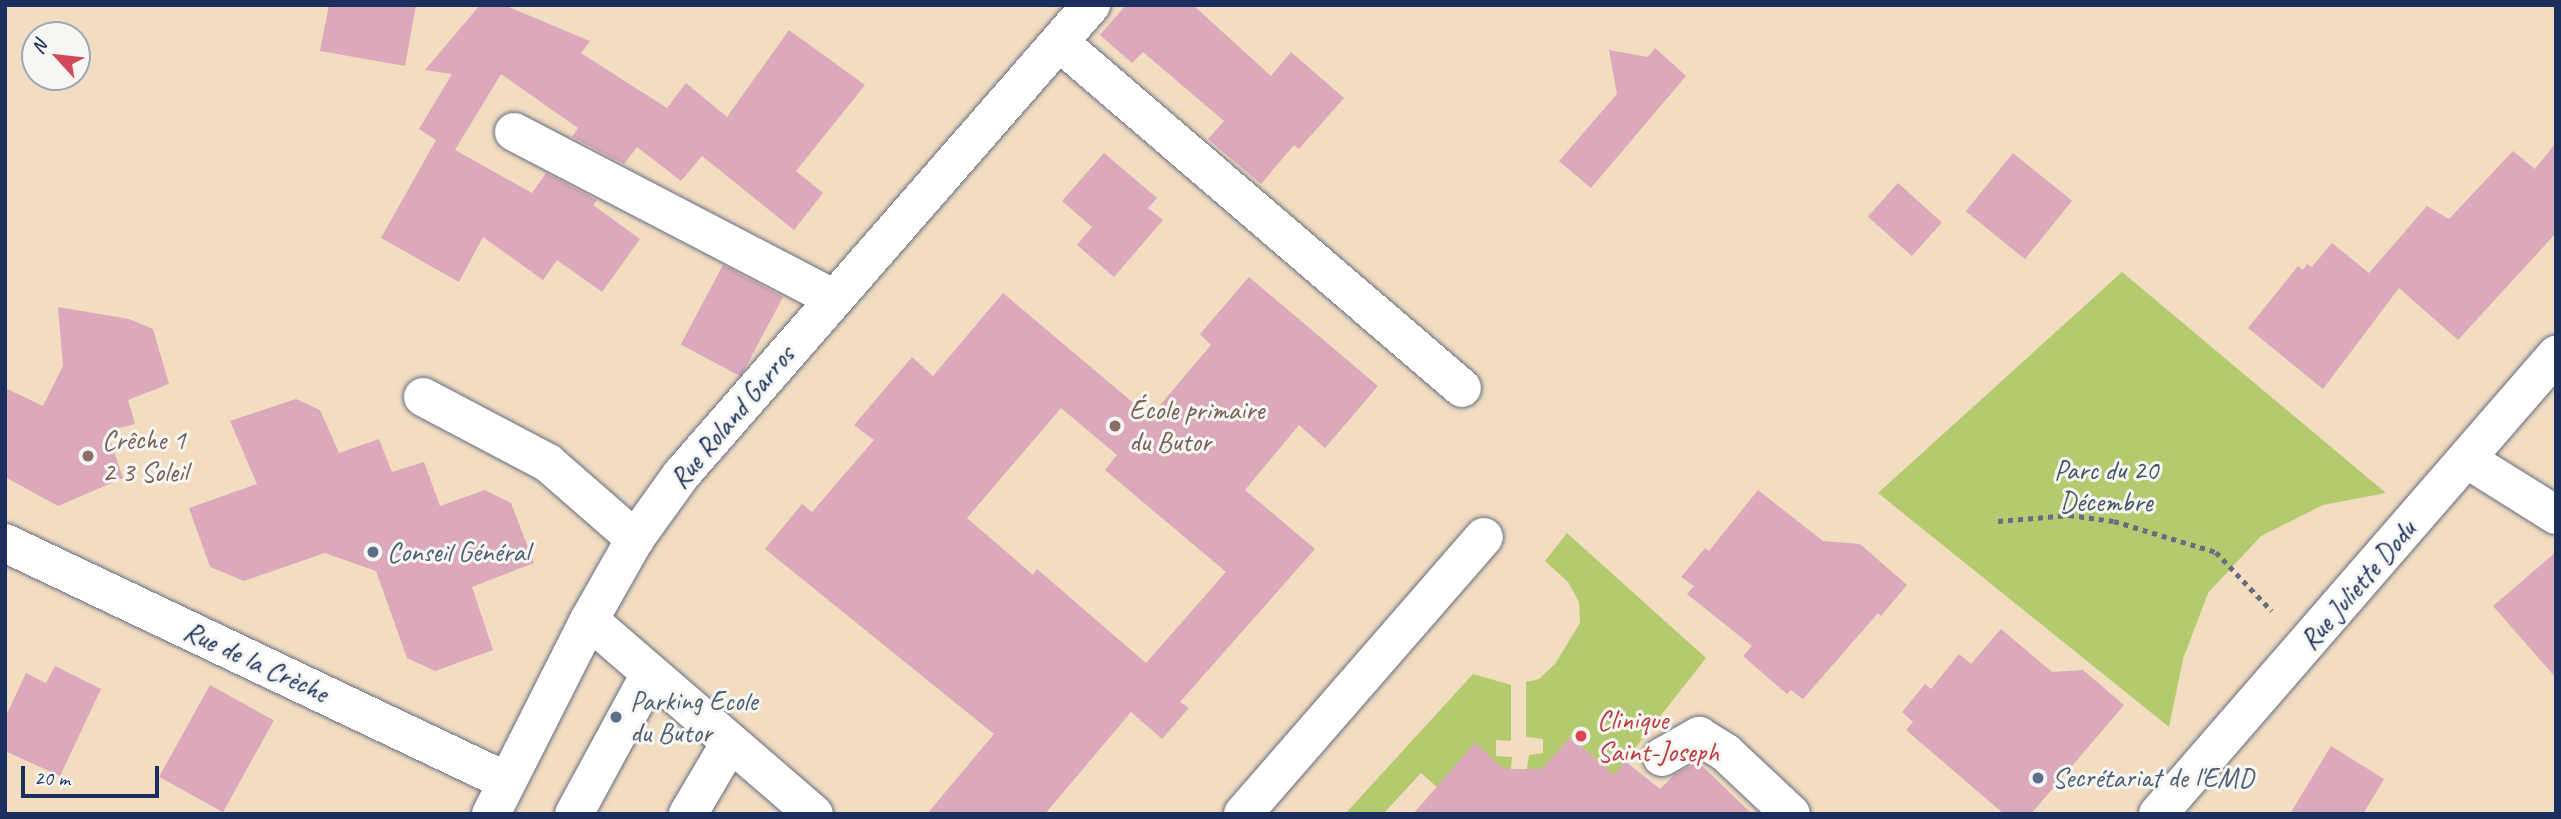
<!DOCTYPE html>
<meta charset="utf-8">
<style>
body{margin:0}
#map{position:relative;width:2561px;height:819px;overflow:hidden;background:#f2ddc1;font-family:Caveat,sans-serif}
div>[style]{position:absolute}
.green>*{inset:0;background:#b4ca6e}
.building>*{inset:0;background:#dba8bc;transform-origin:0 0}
.path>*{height:4.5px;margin-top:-2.25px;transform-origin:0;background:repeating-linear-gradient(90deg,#666c81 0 5px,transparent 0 10px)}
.roads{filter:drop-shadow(0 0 2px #666c81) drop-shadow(0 0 2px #666c81)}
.minor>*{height:38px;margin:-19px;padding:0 19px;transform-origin:19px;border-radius:19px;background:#fff}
.dots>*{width:19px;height:19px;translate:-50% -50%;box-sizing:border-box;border:4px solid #f6f6f2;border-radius:50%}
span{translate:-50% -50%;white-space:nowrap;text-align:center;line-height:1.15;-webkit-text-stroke:6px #f6f6f2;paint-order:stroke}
.education-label{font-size:28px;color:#785e54}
.left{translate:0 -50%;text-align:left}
.street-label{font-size:28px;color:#1b2f5e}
.park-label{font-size:28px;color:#415662}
.service-label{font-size:28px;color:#4e5e75}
.health-label{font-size:28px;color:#be3a42}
.frame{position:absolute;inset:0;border:7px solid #1b2f5e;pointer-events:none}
.north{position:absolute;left:21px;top:21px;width:70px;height:70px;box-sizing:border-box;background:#f6f6f2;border:2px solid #9ea6b7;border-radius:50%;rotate:297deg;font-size:19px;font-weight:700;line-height:28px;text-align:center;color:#1b2f5e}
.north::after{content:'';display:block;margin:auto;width:24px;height:32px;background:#d1495b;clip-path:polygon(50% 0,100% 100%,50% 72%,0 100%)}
.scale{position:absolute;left:21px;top:766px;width:138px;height:32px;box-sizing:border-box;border:4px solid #1b2f5e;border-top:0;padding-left:9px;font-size:21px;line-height:24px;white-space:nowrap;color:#1b2f5e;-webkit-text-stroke:5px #f6f6f2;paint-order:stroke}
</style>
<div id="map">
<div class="green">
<div style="clip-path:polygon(2122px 272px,2386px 493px,2323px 505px,2261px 536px,2208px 593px,2183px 659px,2169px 727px,1878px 493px)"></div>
<div style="clip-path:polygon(1567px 533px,1706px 658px,1614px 775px,1571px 737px,1542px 769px,1527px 769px,1529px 755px,1543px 753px,1543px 739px,1526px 737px,1526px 682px,1539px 679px,1555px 664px,1580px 623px,1579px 602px,1568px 582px,1545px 561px)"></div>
<div style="clip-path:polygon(1473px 674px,1511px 685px,1511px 741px,1496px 740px,1496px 756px,1512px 757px,1511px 769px,1504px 770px,1475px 744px,1437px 787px,1421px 773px,1383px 814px,1345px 814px)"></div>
</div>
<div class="building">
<div style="clip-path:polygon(329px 5px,416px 5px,405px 66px,320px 51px)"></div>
<div style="clip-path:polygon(480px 5px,504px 5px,590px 41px,581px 53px,667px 108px,686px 83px,727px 117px,789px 30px,865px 85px,796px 171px,823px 193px,794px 230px,702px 156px,681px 181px,637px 147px,624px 164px,572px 137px,578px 128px,501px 74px,455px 150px,532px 193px,546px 173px,597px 200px,593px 205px,640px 239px,602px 292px,557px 260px,543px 280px,483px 237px,459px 282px,381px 238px,436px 140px,419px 129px,452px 74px,425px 70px)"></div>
<div style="clip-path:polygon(1126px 5px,1193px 5px,1271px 76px,1291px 52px,1344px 98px,1299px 149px,1294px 145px,1261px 184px,1208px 139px,1224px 121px,1143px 52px,1132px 63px,1100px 35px)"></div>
<div style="clip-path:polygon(1655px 48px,1686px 76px,1591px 188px,1559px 161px,1617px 94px,1609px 50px,1648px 57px)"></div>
<div style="clip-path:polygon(2556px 143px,2556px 233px,2458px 340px,2399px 288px,2323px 389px,2248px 328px,2298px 266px,2303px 270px,2307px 264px,2312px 267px,2332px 243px,2369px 273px,2427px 206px,2449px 219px,2513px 151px,2535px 169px)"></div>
<div style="clip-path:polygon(1104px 153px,1157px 198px,1148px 208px,1163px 220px,1114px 277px,1077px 245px,1092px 227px,1062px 201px)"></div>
<div style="left:2013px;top:153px;width:76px;height:75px;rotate:39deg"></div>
<div style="left:1898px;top:183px;width:59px;height:45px;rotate:42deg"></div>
<div style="left:723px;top:265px;width:68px;height:90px;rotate:28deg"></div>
<div style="clip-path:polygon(evenodd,1249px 277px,1378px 386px,1325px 448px,1299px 425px,1245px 490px,1315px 549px,1180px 702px,1189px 708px,1162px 739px,1131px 712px,1045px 814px,927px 814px,994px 734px,765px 549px,802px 504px,812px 512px,874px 440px,854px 425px,912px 357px,933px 376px,1003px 293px,1150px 417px,1211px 345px,1200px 334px,1249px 277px,1061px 408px,1117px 455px,1105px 470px,1226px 572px,1146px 663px,1037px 569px,1033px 575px,967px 518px,1061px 408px)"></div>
<div style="clip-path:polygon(58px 307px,129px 319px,153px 329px,169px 384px,128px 400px,135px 424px,107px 431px,123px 478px,58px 506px,5px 477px,5px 388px,43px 406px,63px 366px)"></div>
<div style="clip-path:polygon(296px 399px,320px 410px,339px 453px,379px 439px,392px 472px,424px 462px,440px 506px,485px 490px,511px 503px,534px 563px,472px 587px,493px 650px,435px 671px,407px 658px,376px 571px,325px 553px,244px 581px,210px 567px,189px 508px,257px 484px,230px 421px)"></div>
<div style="clip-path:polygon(1758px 490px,1823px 541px,1860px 544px,1907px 585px,1881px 616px,1878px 613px,1803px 699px,1791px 690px,1787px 694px,1743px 656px,1752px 646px,1687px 594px,1694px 586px,1681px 577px,1705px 548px,1709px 551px)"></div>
<div style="clip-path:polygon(2556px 552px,2556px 678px,2493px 606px)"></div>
<div style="clip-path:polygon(2001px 629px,2052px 672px,2083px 670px,2124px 705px,2031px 814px,2004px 814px,1906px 730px,1913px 722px,1902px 712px,1925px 684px,1931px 689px,1959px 654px,1971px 664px)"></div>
<div style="clip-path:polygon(55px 666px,101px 689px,60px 776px,5px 751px,5px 718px,26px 673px,46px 683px)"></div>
<div style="left:210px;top:685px;width:73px;height:105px;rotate:29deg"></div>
<div style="clip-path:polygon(1571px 737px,1614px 775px,1625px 761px,1660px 789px,1674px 775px,1698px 762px,1752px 814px,1413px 814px,1475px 743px,1504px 769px,1542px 769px)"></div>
<div style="clip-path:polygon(2331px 746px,2384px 779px,2363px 814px,2290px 814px)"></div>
</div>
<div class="path">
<div style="left:1998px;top:521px;width:71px;rotate:-4.8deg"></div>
<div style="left:2069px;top:515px;width:45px;rotate:7.6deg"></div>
<div style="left:2114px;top:521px;width:107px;rotate:16.9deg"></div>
<div style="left:2216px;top:552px;width:81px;rotate:46.5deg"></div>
</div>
<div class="roads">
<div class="minor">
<div style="left:1059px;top:42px;width:531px;rotate:40.65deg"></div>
<div style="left:514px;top:132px;width:360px;rotate:27.5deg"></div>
<div style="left:423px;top:397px;width:141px;rotate:27.8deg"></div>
<div style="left:548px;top:463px;width:116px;rotate:41.1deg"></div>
<div style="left:2468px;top:460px;width:104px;rotate:32deg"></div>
<div style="left:5px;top:543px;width:555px;rotate:25.41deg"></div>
<div style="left:589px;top:620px;width:297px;rotate:40.8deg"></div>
<div style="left:1662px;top:757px;width:43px;rotate:-29.6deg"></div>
<div style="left:1699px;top:736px;width:32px;rotate:32deg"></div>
<div style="left:1726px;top:753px;width:89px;rotate:43.2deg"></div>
<div style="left:491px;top:814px;width:217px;rotate:-63.2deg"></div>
<div style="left:589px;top:620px;width:93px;rotate:-60.4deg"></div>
<div style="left:635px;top:539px;width:79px;rotate:-54.3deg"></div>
<div style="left:681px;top:475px;width:624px;rotate:-48.9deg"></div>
<div style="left:574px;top:814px;width:159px;rotate:-61.5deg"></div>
<div style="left:688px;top:814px;width:82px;rotate:-59.4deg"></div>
<div style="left:1243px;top:814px;width:367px;rotate:-49deg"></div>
<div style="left:2158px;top:814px;width:608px;rotate:-49.07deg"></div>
</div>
</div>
<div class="dots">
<div style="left:1115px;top:426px;background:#8d6e63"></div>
<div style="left:88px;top:456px;background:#8d6e63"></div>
<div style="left:373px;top:552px;background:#5c6f8a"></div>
<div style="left:616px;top:717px;background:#5c6f8a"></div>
<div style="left:1581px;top:736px;background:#e0444e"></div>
<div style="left:2038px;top:778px;background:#5c6f8a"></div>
</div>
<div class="education-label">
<span class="left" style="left:1129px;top:426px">École primaire<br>du Butor</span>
<span class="left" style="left:102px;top:456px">Crêche 1<br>2 3 Soleil</span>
</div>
<div class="street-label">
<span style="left:732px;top:417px;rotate:-50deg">Rue Roland Garros</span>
<span style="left:2358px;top:585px;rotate:-49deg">Rue Juliette Dodu</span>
<span style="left:256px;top:662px;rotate:25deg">Rue de la Crèche</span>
</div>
<div class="park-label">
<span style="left:2106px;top:486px">Parc du 20<br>Décembre</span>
</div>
<div class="service-label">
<span class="left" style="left:387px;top:552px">Conseil Général</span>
<span class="left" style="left:630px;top:717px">Parking Ecole<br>du Butor</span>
<span class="left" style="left:2052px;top:778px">Secrétariat de l'EMD</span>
</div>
<div class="health-label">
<span class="left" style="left:1597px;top:736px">Clinique<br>Saint-Joseph</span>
</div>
<div class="frame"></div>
<div class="north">N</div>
<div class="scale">20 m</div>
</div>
